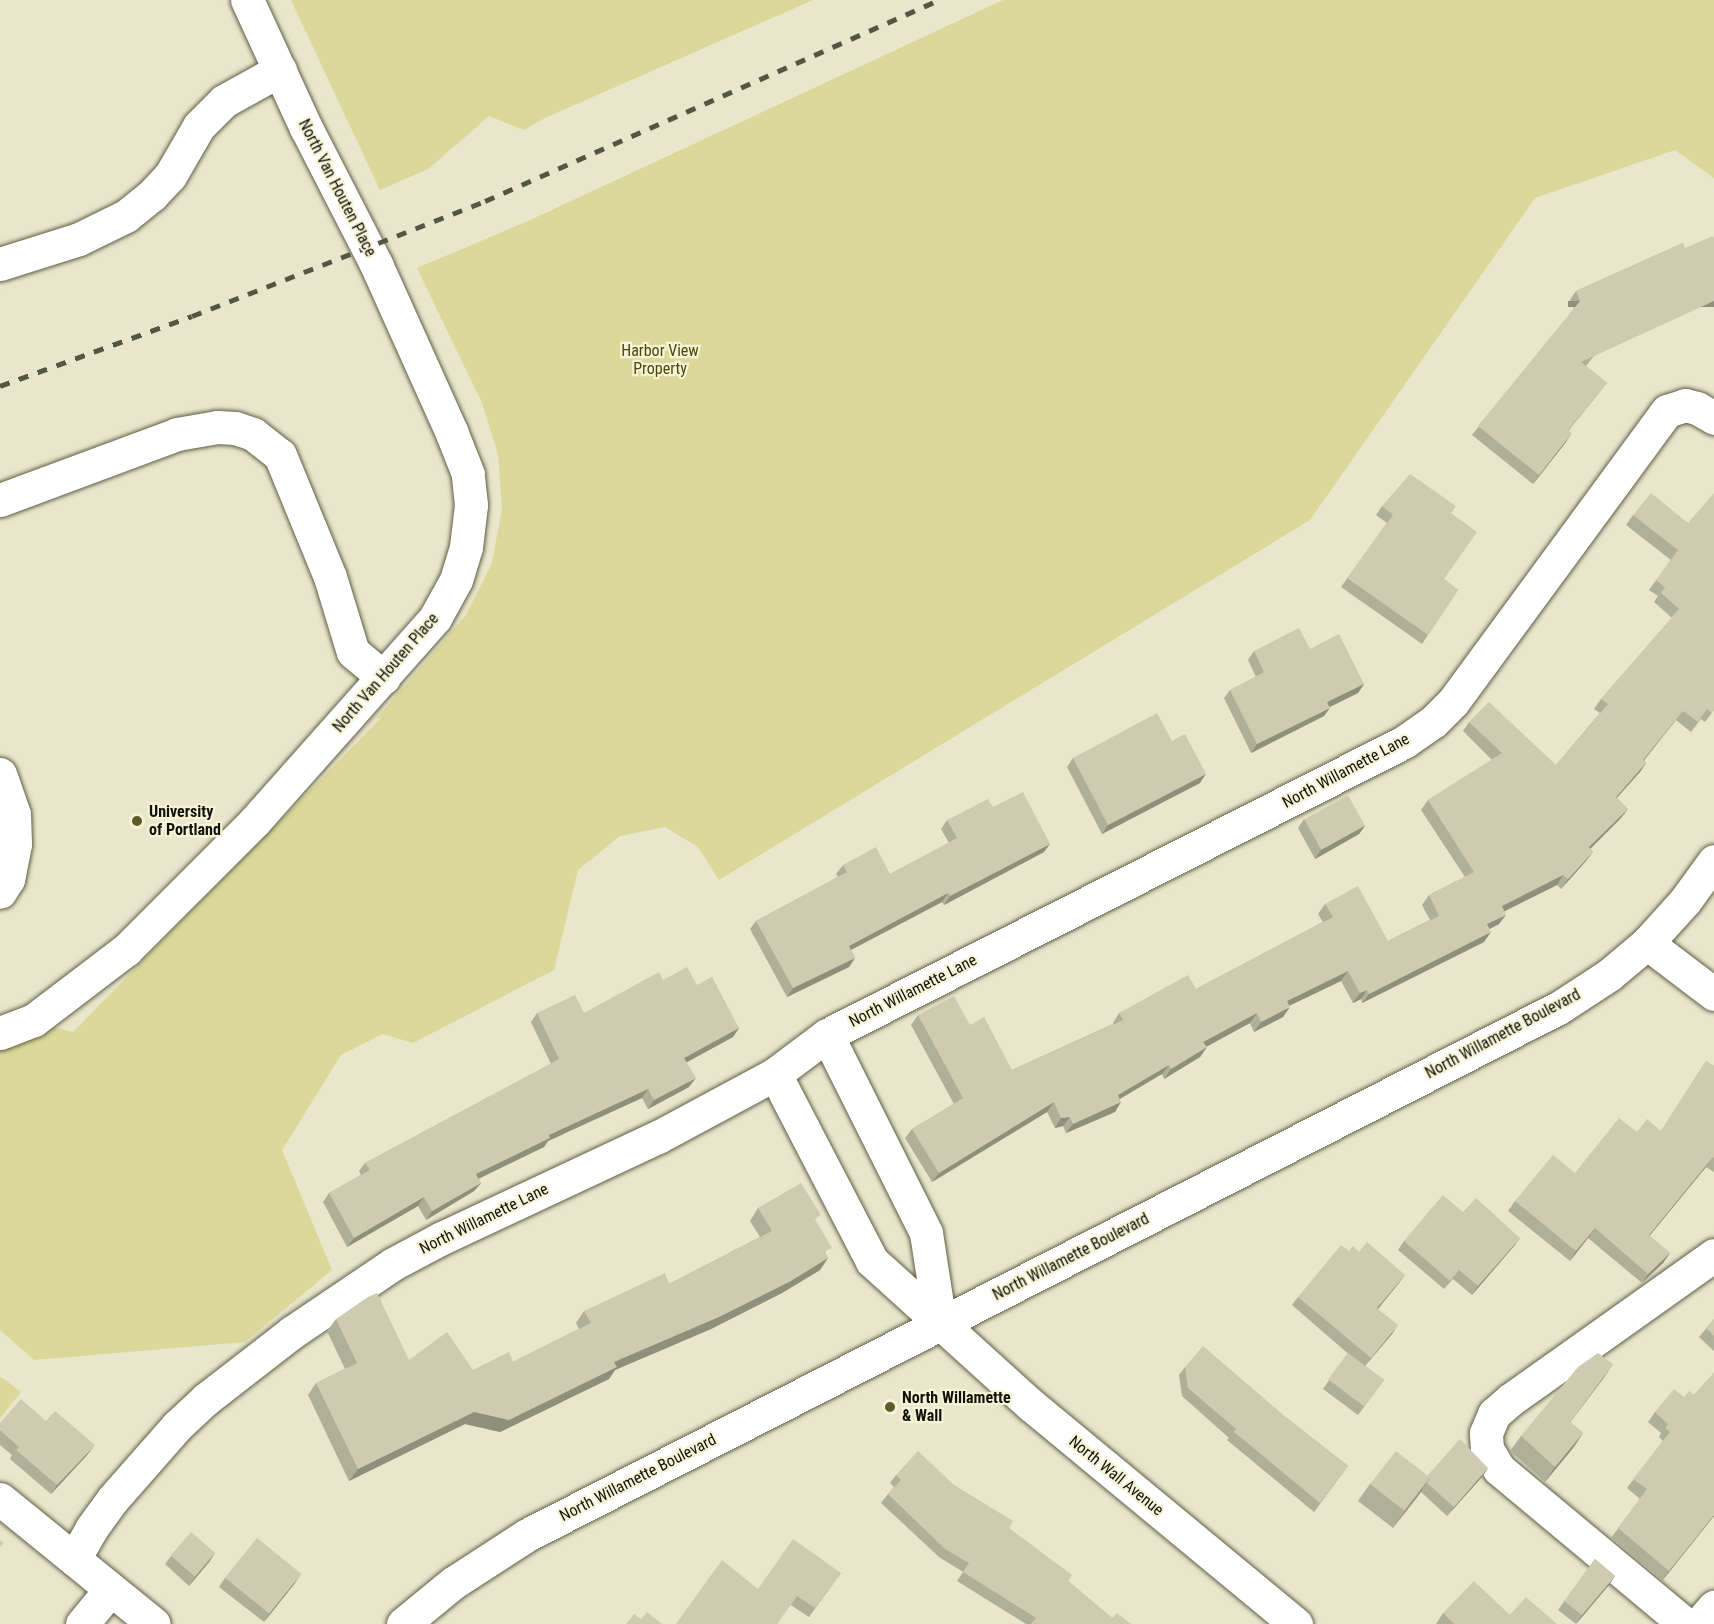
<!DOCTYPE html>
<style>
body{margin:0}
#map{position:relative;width:1714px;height:1624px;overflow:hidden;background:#e8e6cb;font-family:"Roboto Condensed",sans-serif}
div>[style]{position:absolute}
.green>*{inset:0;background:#dbd899}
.roads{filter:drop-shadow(0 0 2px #605f47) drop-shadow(0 0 2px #605f47)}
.minor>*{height:33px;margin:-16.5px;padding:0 16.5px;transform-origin:16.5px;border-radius:16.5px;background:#fff}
.major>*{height:33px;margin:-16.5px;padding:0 16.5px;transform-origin:16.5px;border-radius:16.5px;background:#fff}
.rail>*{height:4.5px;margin-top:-2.25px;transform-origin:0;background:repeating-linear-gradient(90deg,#555545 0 10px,transparent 0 20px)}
.wall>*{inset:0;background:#b0af98}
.shaded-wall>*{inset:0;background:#908f7c;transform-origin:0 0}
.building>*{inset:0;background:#cdccb1;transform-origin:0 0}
.dots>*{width:16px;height:16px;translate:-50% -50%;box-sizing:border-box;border:3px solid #f5f4d8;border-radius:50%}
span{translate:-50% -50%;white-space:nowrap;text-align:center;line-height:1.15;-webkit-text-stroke:4.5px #f5f4d8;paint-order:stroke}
.street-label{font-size:16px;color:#121208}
.park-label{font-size:16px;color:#4b4704}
.poi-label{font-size:16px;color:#121208;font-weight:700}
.left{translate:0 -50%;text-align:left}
</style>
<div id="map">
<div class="green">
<div style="clip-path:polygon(291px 0,813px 0,545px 118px,524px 130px,489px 116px,428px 169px,380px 190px)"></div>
<div style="clip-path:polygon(1003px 0,1714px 0,1714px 178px,1675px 150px,1535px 198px,1310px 520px,719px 880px,698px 847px,665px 827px,620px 836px,578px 870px,554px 970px,413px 1043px,383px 1034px,341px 1055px,282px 1150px,332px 1270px,245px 1342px,34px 1360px,0 1330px,0 1044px,50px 1026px,73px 1032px,382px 717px,376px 719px,466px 615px,492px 563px,502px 508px,498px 454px,482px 403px,417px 268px,526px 222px)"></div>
<div style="clip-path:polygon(0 1376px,21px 1392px,0 1418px)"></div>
</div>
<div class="roads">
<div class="minor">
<div style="left:0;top:264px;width:83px;rotate:-17.6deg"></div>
<div style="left:79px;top:239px;width:52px;rotate:-26.1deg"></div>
<div style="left:126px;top:216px;width:33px;rotate:-39deg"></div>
<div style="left:152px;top:195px;width:26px;rotate:-47deg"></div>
<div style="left:170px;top:176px;width:58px;rotate:-59.9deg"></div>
<div style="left:199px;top:126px;width:35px;rotate:-45deg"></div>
<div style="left:224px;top:101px;width:64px;rotate:-29deg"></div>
<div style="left:0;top:500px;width:189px;rotate:-20.4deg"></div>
<div style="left:177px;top:434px;width:41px;rotate:-9.9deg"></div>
<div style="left:217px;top:427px;width:18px;rotate:3deg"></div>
<div style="left:235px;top:428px;width:19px;rotate:18deg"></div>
<div style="left:253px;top:434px;width:34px;rotate:38deg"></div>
<div style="left:280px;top:455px;width:132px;rotate:67.7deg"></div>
<div style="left:330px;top:577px;width:78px;rotate:73deg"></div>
<div style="left:353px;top:652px;width:40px;rotate:40deg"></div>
<div style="left:0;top:774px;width:42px;rotate:70.7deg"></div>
<div style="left:14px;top:814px;width:30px;rotate:88deg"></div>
<div style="left:15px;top:844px;width:36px;rotate:101deg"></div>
<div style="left:8px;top:879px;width:15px;rotate:122deg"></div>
<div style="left:1647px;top:943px;width:84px;rotate:37.3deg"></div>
<div style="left:0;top:1033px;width:36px;rotate:-21deg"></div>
<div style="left:34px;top:1020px;width:116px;rotate:-37.3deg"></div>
<div style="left:126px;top:950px;width:181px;rotate:-45deg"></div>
<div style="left:254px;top:822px;width:273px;rotate:-48.4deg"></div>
<div style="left:435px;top:618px;width:43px;rotate:-61.1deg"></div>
<div style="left:456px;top:580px;width:34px;rotate:-73deg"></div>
<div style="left:466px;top:547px;width:42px;rotate:-83.2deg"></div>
<div style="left:471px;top:505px;width:31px;rotate:-96deg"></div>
<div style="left:468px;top:474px;width:46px;rotate:-111.6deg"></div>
<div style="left:451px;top:431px;width:183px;rotate:-114.2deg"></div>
<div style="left:376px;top:264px;width:153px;rotate:-117.2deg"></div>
<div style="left:306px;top:128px;width:141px;rotate:-114.7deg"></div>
<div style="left:827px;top:1035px;width:221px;rotate:63.4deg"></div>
<div style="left:926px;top:1233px;width:91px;rotate:81.2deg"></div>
<div style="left:775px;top:1074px;width:211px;rotate:62.6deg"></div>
<div style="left:872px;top:1261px;width:215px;rotate:42.2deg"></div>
<div style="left:1031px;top:1405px;width:344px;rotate:39.6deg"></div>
<div style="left:0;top:1499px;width:198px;rotate:39.1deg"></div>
<div style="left:74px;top:1559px;width:34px;rotate:-60deg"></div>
<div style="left:91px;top:1529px;width:36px;rotate:-54deg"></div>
<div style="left:112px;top:1500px;width:98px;rotate:-48.7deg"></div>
<div style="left:177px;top:1426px;width:40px;rotate:-43deg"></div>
<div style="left:206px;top:1399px;width:108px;rotate:-37.8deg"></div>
<div style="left:291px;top:1333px;width:123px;rotate:-34.1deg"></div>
<div style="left:393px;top:1264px;width:55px;rotate:-28deg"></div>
<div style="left:442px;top:1238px;width:238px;rotate:-25.1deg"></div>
<div style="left:658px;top:1137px;width:133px;rotate:-28.3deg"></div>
<div style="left:775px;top:1074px;width:65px;rotate:-36.9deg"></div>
<div style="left:827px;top:1035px;width:647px;rotate:-26.92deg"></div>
<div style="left:1404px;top:742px;width:35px;rotate:-35deg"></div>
<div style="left:1433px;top:722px;width:28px;rotate:-45deg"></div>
<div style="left:1453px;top:702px;width:361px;rotate:-53.7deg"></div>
<div style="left:1667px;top:411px;width:19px;rotate:-18deg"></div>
<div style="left:1685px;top:405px;width:12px;rotate:14deg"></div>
<div style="left:1697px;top:408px;width:20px;rotate:30deg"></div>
<div style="left:82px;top:1624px;width:45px;rotate:-50.4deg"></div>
<div style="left:1685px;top:1624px;width:242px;rotate:-140.2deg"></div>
<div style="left:1499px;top:1469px;width:23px;rotate:-121deg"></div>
<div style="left:1487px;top:1449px;width:16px;rotate:-94deg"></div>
<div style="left:1486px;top:1433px;width:21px;rotate:-67deg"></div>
<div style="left:1494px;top:1414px;width:21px;rotate:-41deg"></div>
<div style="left:1510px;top:1400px;width:250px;rotate:-35.4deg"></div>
<div style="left:1699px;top:1624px;width:23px;rotate:-49deg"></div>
</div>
<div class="major">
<div style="left:403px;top:1624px;width:65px;rotate:-39.4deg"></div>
<div style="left:453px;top:1583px;width:88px;rotate:-33deg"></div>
<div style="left:527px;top:1535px;width:1160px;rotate:-27.07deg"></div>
<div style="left:1560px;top:1007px;width:59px;rotate:-33.1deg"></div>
<div style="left:1609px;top:975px;width:50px;rotate:-40.1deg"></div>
<div style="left:1647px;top:943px;width:57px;rotate:-47.9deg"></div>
<div style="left:1685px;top:901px;width:49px;rotate:-54.1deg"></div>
</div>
</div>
<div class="rail">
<div style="left:0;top:386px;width:204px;rotate:-20deg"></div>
<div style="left:192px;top:316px;width:315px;rotate:-21.4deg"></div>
<div style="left:485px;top:201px;width:497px;rotate:-23.9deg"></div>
</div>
<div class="wall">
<div style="clip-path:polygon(1683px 243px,1586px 366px,1607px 383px,1569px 430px,1566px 442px,1533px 484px,1472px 435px,1574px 309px,1570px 300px,1576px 291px)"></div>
<div style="clip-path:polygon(1382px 506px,1451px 514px,1444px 579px,1458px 590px,1422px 644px,1341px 587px,1387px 523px,1376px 515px)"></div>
<div style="clip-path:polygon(1633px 515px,1688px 523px,1714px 710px,1705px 722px,1701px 719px,1691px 732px,1676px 720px,1644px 760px,1646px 763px,1640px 772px,1617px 798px,1628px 809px,1621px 818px,1590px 849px,1593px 852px,1586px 861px,1561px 889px,1557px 885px,1504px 911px,1499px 924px,1489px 929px,1484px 942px,1362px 1003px,1361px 999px,1353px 1003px,1341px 981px,1289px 1006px,1283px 1017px,1254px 1032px,1250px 1023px,1206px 1046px,1207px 1047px,1200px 1057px,1164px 1079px,1162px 1074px,1120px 1099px,1115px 1112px,1066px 1133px,1063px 1126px,1055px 1128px,1047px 1112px,932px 1182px,905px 1138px,912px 1129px,954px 1104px,911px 1025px,918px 1015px,970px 1025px,1012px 1070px,1113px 1024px,1113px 1023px,1119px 1013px,1196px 989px,1323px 922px,1318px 914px,1325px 904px,1388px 941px,1430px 920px,1422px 905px,1429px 895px,1465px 877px,1421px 810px,1428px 800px,1492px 760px,1463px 731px,1469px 722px,1556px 765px,1600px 713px,1594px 709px,1601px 699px,1672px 618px,1654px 602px,1658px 596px,1649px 590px,1671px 560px,1626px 525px)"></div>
<div style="clip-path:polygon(1310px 649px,1364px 684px,1358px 693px,1330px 707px,1324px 716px,1251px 753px,1224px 698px,1230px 690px,1256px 677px,1248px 660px,1254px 651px)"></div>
<div style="clip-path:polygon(1172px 741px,1200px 783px,1102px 834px,1067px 767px,1073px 758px)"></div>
<div style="clip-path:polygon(993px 807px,1044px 852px,944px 905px,942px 902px,851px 950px,855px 958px,849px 967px,787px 997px,750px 929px,756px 921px,838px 877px,836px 874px,843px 865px,890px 874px,949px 843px,941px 829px,947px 820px)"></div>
<div style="clip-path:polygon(1304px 819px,1365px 826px,1359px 834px,1315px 859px,1298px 828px)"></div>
<div style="clip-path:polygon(663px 980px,697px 985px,739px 1028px,733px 1037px,687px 1062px,689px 1087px,648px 1109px,642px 1098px,548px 1141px,544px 1147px,478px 1178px,481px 1183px,474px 1191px,426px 1220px,418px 1206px,347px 1247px,323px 1202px,329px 1193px,361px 1175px,359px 1171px,365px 1163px,551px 1064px,531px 1022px,537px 1013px,584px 1013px)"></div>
<div style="clip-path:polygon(1706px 1061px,1714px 1066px,1714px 1172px,1706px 1167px,1649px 1236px,1670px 1253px,1663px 1263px,1642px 1283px,1588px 1238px,1570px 1261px,1508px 1211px,1515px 1201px,1575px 1173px,1637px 1132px,1661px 1131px)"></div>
<div style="clip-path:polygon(758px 1208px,816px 1222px,826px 1255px,828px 1258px,820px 1270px,782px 1293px,711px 1329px,615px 1370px,609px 1379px,500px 1432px,465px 1424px,349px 1481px,308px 1395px,316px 1383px,345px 1369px,327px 1331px,336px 1319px,409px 1360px,473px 1370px,513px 1362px,579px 1329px,576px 1323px,584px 1311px,669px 1284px,760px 1237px,750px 1221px)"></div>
<div style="clip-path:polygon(1463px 1212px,1520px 1238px,1514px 1246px,1472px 1295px,1453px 1279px,1444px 1289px,1398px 1250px,1404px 1241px)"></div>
<div style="clip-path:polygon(1349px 1251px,1359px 1252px,1405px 1275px,1378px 1309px,1392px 1334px,1365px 1366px,1384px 1380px,1358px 1415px,1323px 1389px,1348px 1353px,1352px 1357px,1292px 1305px,1298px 1297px)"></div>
<div style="clip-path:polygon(1714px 1319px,1714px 1351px,1699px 1337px)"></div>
<div style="clip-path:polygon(1613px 1364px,1570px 1422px,1583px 1433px,1573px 1448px,1545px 1482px,1510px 1451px,1521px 1436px)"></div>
<div style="clip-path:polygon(1185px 1367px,1288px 1419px,1348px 1466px,1314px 1512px,1227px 1440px,1229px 1438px,1182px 1396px,1179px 1375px)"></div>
<div style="clip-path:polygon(1714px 1373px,1714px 1516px,1662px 1581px,1611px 1538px,1640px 1499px,1627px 1488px,1663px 1441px,1659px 1437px,1661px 1433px,1648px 1422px,1655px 1412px,1684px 1397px,1694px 1395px)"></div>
<div style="clip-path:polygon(46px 1421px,88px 1454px,51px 1494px,10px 1459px,12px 1455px,0 1445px,0 1423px)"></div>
<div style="clip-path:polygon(1488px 1468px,1482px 1477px,1447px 1516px,1421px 1492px,1393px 1528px,1358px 1501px,1370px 1484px)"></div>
<div style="clip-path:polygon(896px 1475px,954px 1485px,1009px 1528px,1068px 1581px,1112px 1618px,1131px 1624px,1026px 1624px,957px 1581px,963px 1572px,939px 1557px,881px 1503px,888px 1494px,894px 1487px,890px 1483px)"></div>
<div style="clip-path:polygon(215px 1553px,209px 1562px,189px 1586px,165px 1564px,171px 1556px)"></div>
<div style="clip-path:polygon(1595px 1559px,1615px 1576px,1609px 1585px,1576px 1624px,1558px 1610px)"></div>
<div style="clip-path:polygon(841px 1573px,809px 1617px,791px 1605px,758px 1589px)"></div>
<div style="clip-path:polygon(225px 1578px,295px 1583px,264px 1622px,219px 1587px)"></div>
<div style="clip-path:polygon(1443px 1613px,1510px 1615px,1557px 1624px,1436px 1624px)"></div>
</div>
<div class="shaded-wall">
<div style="left:1714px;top:301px;width:6px;height:146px;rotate:90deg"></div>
<div style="clip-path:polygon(1572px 433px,1566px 442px,1533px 484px,1539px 475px)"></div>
<div style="clip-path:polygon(1364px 684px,1358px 693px,1321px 711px,1327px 702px)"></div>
<div style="clip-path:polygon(1330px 708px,1324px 716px,1251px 753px,1257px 744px)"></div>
<div style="clip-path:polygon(1683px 711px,1676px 720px,1637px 769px,1643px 760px)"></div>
<div style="clip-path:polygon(1646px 763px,1640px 772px,1609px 806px,1616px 797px)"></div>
<div style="clip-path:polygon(1206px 774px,1200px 783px,1102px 834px,1108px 825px)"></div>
<div style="clip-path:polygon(1628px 809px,1621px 818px,1582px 857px,1589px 847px)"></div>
<div style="clip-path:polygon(1365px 826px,1359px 834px,1315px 859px,1321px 850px)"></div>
<div style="clip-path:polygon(1050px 844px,1044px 852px,944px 905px,950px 896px)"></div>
<div style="clip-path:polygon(1593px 852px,1586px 861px,1561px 889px,1568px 879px)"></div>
<div style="clip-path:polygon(1563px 875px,1557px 885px,1495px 916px,1502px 906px)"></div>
<div style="clip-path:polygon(948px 893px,942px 902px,843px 954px,849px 946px)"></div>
<div style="clip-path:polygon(1506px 915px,1499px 924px,1480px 934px,1487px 924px)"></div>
<div style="clip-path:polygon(1491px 932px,1484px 942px,1362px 1003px,1369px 994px)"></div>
<div style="clip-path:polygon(855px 958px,849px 967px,787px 997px,793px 988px)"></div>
<div style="clip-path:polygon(1348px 971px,1341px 981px,1280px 1010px,1287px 1001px)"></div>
<div style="clip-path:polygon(1367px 990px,1361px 999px,1353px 1003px,1360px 993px)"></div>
<div style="clip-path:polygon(1290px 1007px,1283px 1017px,1254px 1032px,1261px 1022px)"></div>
<div style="clip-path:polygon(1257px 1013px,1250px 1023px,1197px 1052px,1203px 1042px)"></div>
<div style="clip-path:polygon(739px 1028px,733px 1037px,678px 1067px,684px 1058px)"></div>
<div style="clip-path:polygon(1207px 1047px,1200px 1057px,1164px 1079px,1171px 1069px)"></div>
<div style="clip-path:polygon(1169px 1065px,1162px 1074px,1111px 1104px,1118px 1095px)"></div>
<div style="clip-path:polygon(696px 1078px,689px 1087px,648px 1109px,654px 1100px)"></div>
<div style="clip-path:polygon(648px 1089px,642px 1098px,548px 1141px,544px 1147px,470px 1183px,476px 1174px,549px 1135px)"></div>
<div style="clip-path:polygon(1054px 1102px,1047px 1112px,932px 1182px,939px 1173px)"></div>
<div style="clip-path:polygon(1121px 1102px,1115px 1112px,1066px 1133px,1073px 1124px)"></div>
<div style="clip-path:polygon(1070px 1117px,1063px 1126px,1055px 1128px,1061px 1118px)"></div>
<div style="clip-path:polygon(1713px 1157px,1706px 1167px,1642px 1245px,1649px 1235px)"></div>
<div style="clip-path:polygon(481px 1183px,474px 1191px,426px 1220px,432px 1211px)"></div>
<div style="clip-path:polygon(424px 1197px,418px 1206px,347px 1247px,354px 1238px)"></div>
<div style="clip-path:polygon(1595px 1228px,1588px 1238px,1570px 1261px,1576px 1251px)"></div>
<div style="clip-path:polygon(1520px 1238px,1514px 1246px,1472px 1295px,1478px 1286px)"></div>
<div style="clip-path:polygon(1670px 1253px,1663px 1263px,1642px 1283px,1648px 1274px)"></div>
<div style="clip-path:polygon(828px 1258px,820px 1270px,782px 1293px,711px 1329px,615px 1370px,609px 1379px,500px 1432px,465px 1424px,349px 1481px,358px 1469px,474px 1412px,614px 1362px)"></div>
<div style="clip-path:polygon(1405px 1275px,1399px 1283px,1371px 1317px,1377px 1308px)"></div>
<div style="clip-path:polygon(1398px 1325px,1392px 1334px,1364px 1367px,1371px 1358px)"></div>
<div style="clip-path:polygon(1613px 1364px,1603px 1379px,1559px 1437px,1570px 1422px)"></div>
<div style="clip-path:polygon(1583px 1433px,1573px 1448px,1545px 1482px,1555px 1467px)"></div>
<div style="clip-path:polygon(95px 1445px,88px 1454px,51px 1494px,57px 1485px)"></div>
<div style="clip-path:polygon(1488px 1468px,1482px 1477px,1447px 1516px,1454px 1507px)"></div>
<div style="clip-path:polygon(1430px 1478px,1418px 1496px,1393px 1528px,1405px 1511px)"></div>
<div style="clip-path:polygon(1714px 1515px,1714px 1516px,1662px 1581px,1669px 1571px)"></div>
<div style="clip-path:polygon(215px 1553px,209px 1562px,189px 1586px,195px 1577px)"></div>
<div style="clip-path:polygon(301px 1574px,295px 1583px,264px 1622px,270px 1613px)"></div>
<div style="clip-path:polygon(1615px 1576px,1609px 1585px,1576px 1624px,1582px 1615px)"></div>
</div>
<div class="building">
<div style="clip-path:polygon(1713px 236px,1714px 238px,1714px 301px,1581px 362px,1607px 383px,1568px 430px,1572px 433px,1539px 475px,1478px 426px,1580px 301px,1576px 291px,1683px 243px,1685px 248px)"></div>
<div style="clip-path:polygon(1410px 474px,1456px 506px,1451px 513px,1477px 532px,1444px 579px,1458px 590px,1428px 635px,1347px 578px,1393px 515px,1382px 506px)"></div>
<div style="clip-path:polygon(1651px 493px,1688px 523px,1714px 493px,1714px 710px,1712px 713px,1707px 709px,1698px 722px,1683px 711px,1643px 760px,1646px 763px,1616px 797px,1628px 809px,1589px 847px,1593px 852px,1568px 879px,1563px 875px,1502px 906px,1506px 915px,1487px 924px,1491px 932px,1369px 994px,1367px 990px,1360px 993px,1348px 971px,1287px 1001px,1290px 1007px,1261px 1022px,1257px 1013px,1203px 1042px,1207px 1047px,1171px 1069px,1169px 1065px,1118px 1095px,1121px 1102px,1073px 1124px,1070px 1117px,1061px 1118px,1054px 1102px,939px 1173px,912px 1129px,963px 1098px,918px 1015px,954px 996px,970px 1025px,984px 1017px,1012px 1070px,1123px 1020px,1119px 1013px,1188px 975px,1196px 989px,1333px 917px,1325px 904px,1358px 886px,1388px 941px,1439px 916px,1429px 895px,1474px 872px,1428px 800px,1502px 753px,1469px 722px,1489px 702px,1556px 765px,1608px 704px,1601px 699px,1679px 609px,1661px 593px,1665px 587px,1656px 580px,1678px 550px,1633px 515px)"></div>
<div style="clip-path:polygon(1299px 628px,1310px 649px,1339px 634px,1364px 684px,1327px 702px,1330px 708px,1257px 744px,1230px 690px,1264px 672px,1254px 651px)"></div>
<div style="clip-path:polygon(1157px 713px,1172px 741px,1185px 734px,1206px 774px,1108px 825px,1073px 758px)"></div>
<div style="clip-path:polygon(1023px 792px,1050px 844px,950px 896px,948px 893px,849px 946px,855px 958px,793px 988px,756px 921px,847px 872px,843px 865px,876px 847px,890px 874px,957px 838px,947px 820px,988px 799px,993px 807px)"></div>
<div style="left:1348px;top:795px;width:35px;height:50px;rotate:61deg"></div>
<div style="clip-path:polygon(687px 967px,697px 985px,712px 977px,739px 1028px,684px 1058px,696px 1078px,654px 1100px,648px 1089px,549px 1135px,550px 1138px,476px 1174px,481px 1183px,432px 1211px,424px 1197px,354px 1238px,329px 1193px,370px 1170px,365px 1163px,559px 1059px,537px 1013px,575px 995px,584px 1013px,659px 972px,663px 980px)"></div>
<div style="clip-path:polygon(1706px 1061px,1714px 1066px,1714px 1158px,1713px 1157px,1649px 1235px,1670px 1253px,1648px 1274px,1595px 1228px,1576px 1251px,1515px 1201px,1553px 1155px,1575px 1173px,1619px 1118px,1637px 1132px,1647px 1119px,1661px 1131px)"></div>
<div style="clip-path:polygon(801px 1183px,821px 1215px,815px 1219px,832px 1248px,824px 1252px,828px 1258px,791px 1281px,719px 1317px,614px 1362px,617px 1367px,509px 1420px,474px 1412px,358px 1469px,316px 1383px,357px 1363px,336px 1319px,368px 1297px,377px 1293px,409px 1360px,447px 1332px,473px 1370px,509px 1352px,513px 1362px,591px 1323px,584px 1311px,665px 1273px,669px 1284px,772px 1231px,758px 1208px)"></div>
<div style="clip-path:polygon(1443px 1195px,1463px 1212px,1476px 1198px,1520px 1238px,1478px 1286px,1459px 1270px,1450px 1281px,1404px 1241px)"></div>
<div style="clip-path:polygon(1367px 1242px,1405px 1275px,1377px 1308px,1398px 1325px,1371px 1358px,1298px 1297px,1341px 1245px,1349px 1251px,1353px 1246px,1359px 1252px)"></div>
<div style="clip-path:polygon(1714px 1319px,1714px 1336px,1706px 1328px)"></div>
<div style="clip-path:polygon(1203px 1346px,1288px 1419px,1348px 1466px,1320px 1503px,1234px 1432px,1236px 1429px,1188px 1388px,1185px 1367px)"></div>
<div style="left:1348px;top:1353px;width:45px;height:33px;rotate:37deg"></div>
<div style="clip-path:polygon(1598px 1353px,1613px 1364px,1570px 1422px,1583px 1433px,1555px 1467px,1521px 1436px,1578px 1367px)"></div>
<div style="clip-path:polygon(1714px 1373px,1714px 1515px,1669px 1571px,1618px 1528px,1647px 1489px,1633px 1479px,1670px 1432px,1665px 1428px,1668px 1424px,1655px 1412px,1674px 1389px,1684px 1397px,1689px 1391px,1694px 1395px)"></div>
<div style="clip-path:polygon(21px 1399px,46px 1421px,55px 1411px,95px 1445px,57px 1485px,16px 1450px,19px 1447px,0 1430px,0 1423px)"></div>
<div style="clip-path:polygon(1460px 1439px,1488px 1468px,1454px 1507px,1427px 1483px,1430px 1478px,1427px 1476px)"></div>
<div style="clip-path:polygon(918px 1451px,954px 1485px,1013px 1521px,1009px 1528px,1072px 1575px,1068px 1581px,1112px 1618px,1117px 1613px,1131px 1624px,1031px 1624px,1036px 1618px,963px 1572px,969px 1563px,945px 1549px,888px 1494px,901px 1480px,896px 1475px)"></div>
<div style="left:1396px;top:1451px;width:43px;height:42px;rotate:38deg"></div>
<div style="left:191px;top:1532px;width:32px;height:31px;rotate:41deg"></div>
<div style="left:257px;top:1538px;width:57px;height:51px;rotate:39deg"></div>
<div style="clip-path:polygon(793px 1539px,841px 1573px,815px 1608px,797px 1596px,777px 1624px,676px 1624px,722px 1560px,758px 1589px)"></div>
<div style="clip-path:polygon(0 1540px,4px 1543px,0 1547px)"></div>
<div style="clip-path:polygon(1595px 1559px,1615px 1576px,1582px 1615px,1564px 1601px)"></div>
<div style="clip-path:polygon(1474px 1581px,1510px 1615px,1526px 1597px,1557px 1624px,1454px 1624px,1443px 1613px)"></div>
<div style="clip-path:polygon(647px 1612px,662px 1624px,626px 1624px,634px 1614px,641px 1619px)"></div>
</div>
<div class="dots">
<div style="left:137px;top:821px;background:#605c29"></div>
<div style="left:890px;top:1407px;background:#605c29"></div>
</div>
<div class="street-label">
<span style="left:337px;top:188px;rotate:63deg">North Van Houten Place</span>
<span style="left:386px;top:673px;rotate:-49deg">North Van Houten Place</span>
<span style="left:1346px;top:771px;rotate:-28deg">North Willamette Lane</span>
<span style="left:913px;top:991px;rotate:-27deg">North Willamette Lane</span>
<span style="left:1503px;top:1034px;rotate:-28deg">North Willamette Boulevard</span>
<span style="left:484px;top:1219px;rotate:-26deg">North Willamette Lane</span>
<span style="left:1071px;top:1257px;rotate:-27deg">North Willamette Boulevard</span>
<span style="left:1116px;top:1476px;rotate:39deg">North Wall Avenue</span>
<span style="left:638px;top:1478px;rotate:-27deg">North Willamette Boulevard</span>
</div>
<div class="park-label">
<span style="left:660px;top:360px">Harbor View<br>Property</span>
</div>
<div class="poi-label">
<span class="left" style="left:149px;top:821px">University<br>of Portland</span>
<span class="left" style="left:902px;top:1407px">North Willamette<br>&amp; Wall</span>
</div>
</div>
